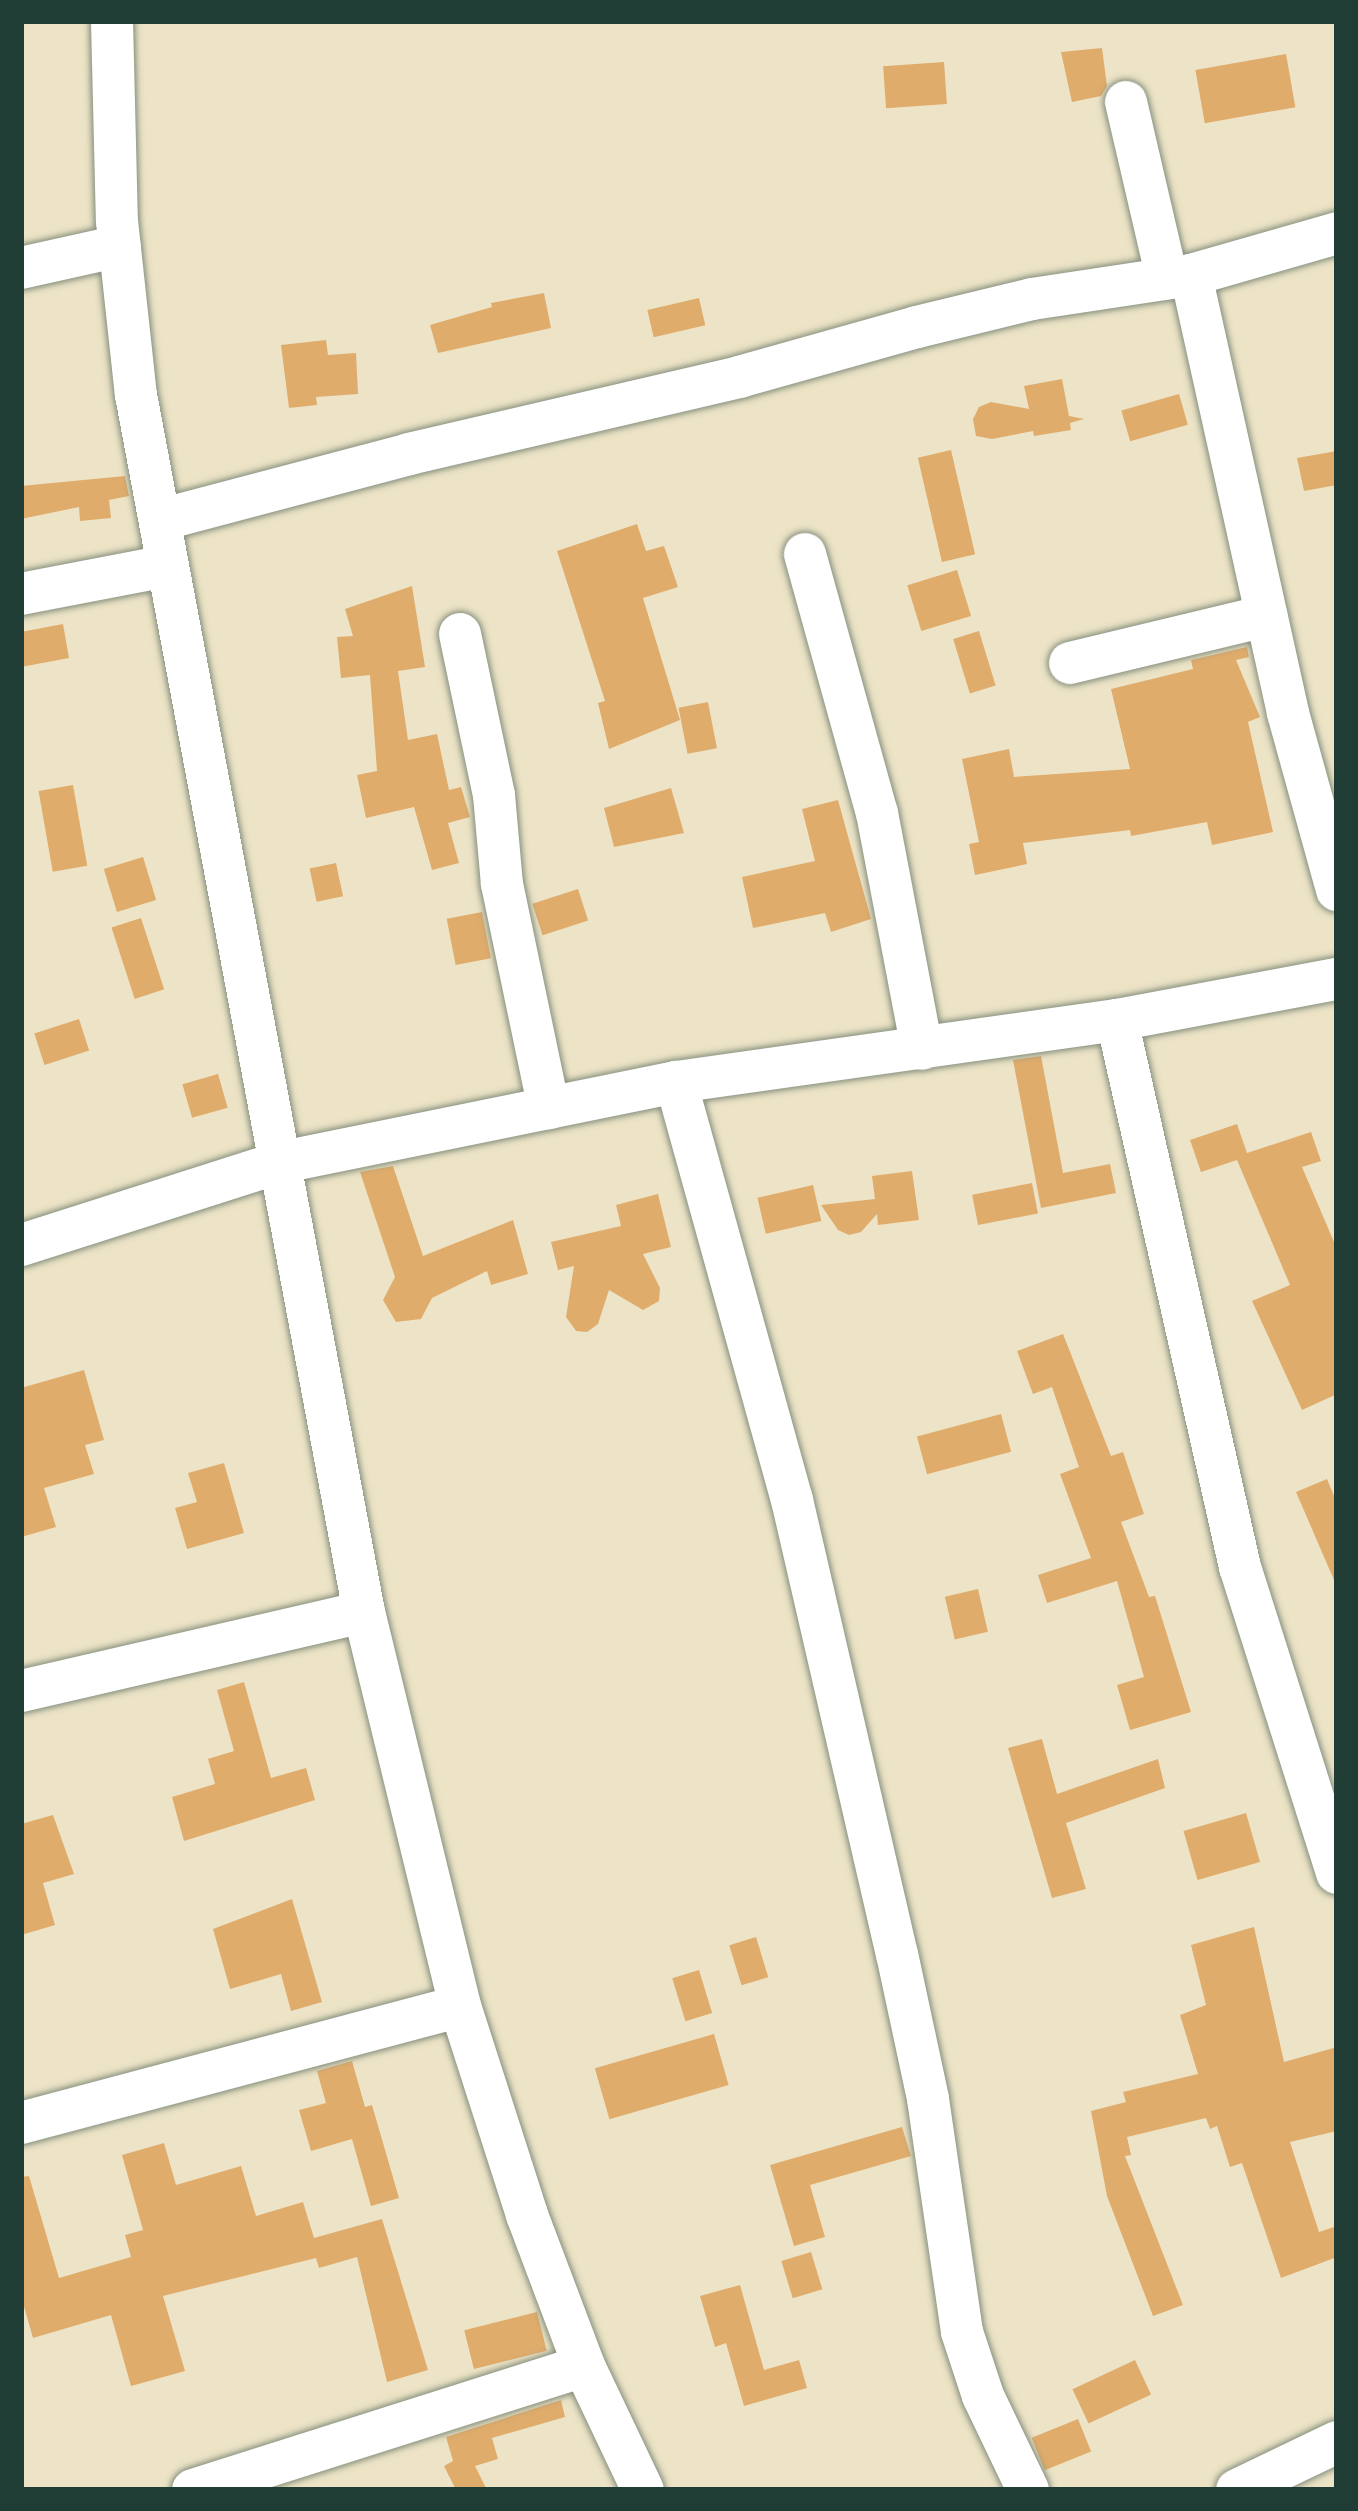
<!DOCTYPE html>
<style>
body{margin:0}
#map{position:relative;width:1358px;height:2511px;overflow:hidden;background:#ede4c7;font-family:"Shantell Sans",sans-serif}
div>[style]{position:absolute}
.building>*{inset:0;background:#e0ac6c;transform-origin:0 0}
.roads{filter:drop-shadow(0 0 3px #86907e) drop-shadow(0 0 3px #86907e)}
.minor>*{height:42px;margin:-21px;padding:0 21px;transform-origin:21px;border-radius:21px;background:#fff}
span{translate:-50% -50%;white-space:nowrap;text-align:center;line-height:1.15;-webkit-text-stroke:9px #fff;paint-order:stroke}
.frame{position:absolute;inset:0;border:24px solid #1f3d34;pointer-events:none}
</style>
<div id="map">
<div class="building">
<div style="clip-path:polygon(1102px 48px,1107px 86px,1101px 96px,1072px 102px,1061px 52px)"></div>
<div style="left:1286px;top:54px;width:54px;height:92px;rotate:80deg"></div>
<div style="left:944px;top:62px;width:42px;height:61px;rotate:86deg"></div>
<div style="clip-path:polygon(544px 293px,551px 328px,438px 353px,430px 325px,492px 307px,491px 303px)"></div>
<div style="left:699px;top:298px;width:28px;height:53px;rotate:77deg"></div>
<div style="clip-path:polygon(326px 340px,328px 355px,356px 353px,358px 394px,316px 397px,317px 405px,289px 408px,281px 345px)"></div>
<div style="clip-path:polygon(1062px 379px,1069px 416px,1084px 419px,1070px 423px,1071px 430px,1034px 436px,1033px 431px,992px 439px,976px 436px,973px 419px,979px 407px,991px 402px,1029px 409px,1024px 386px)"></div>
<div style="left:1179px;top:394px;width:32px;height:60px;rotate:74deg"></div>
<div style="left:951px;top:450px;width:107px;height:34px;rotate:77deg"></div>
<div style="clip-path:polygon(1337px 451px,1337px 485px,1304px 491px,1297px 458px)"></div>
<div style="clip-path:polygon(125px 476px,129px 496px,109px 500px,111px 518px,80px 521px,79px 507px,21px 519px,21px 486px)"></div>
<div style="clip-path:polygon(637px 524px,646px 551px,664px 546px,678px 587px,643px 598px,680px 720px,609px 749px,598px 703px,605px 701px,557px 551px)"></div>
<div style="left:957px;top:570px;width:48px;height:52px;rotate:73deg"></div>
<div style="clip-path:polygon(412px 586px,425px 667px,398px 671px,408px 740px,437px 734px,449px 790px,461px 787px,470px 817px,448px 823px,459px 863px,432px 870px,414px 807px,366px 818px,357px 775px,377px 771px,370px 675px,341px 678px,337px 637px,353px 636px,345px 609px)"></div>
<div style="clip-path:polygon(63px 624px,69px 658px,21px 667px,21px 632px)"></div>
<div style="left:979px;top:631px;width:57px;height:27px;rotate:73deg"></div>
<div style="clip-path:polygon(1247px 647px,1249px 657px,1236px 660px,1260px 717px,1248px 722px,1273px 832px,1212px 845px,1207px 822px,1131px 836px,1130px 830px,1023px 843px,1027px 864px,975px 875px,969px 844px,979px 842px,962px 759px,1009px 749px,1014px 777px,1130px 769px,1111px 689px,1193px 669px,1191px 660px)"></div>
<div style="left:708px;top:702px;width:47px;height:30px;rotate:79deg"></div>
<div style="left:73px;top:785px;width:82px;height:35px;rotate:80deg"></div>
<div style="clip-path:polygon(671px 788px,684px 833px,614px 847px,604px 808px)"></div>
<div style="clip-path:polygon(838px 800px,871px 919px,831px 932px,825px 913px,753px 928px,742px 877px,815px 861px,802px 809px)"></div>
<div style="left:143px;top:857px;width:45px;height:41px;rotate:73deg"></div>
<div style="left:336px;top:863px;width:34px;height:27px;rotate:78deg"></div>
<div style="left:578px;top:889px;width:33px;height:48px;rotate:72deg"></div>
<div style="left:482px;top:912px;width:47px;height:36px;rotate:79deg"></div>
<div style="left:141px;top:918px;width:75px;height:31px;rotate:72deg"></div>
<div style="left:79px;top:1019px;width:33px;height:47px;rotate:72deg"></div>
<div style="clip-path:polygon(1041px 1056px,1063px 1173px,1110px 1164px,1116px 1193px,1041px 1208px,1013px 1060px)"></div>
<div style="left:218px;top:1074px;width:35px;height:37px;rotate:74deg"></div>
<div style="clip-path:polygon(1237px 1124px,1247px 1153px,1311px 1132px,1321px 1161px,1302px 1167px,1337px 1249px,1337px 1394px,1302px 1410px,1252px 1301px,1290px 1285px,1237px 1160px,1201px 1172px,1190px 1140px)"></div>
<div style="clip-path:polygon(393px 1166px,423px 1256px,513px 1220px,528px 1274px,491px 1285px,487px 1271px,432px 1298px,421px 1319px,396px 1322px,383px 1300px,395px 1277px,360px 1172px)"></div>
<div style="clip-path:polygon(912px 1171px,919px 1220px,878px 1225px,877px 1214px,861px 1232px,849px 1235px,838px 1230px,821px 1205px,875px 1199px,872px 1176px)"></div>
<div style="left:1032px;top:1183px;width:31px;height:61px;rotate:79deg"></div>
<div style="left:813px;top:1185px;width:37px;height:57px;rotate:77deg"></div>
<div style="clip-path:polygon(658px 1194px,671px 1247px,643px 1254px,660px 1288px,659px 1301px,643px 1310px,609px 1290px,598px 1324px,587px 1332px,576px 1331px,566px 1317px,574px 1266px,558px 1270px,551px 1242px,621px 1226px,616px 1205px)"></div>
<div style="clip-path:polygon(1063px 1334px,1111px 1456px,1123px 1452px,1144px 1514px,1121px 1522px,1149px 1597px,1155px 1596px,1191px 1712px,1130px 1730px,1117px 1685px,1144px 1677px,1117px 1581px,1047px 1603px,1038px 1575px,1091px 1558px,1060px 1474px,1079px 1467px,1052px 1387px,1033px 1394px,1017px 1351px)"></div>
<div style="clip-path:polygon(84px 1370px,104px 1440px,85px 1445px,94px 1474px,44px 1488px,56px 1527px,21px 1537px,21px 1388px)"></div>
<div style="left:1001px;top:1414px;width:39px;height:87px;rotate:75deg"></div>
<div style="clip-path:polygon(224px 1463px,244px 1533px,187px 1549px,175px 1508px,197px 1502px,188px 1473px)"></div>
<div style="clip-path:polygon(1327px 1479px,1337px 1503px,1337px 1587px,1296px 1492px)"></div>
<div style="left:978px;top:1589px;width:44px;height:34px;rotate:77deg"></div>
<div style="clip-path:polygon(244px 1682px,271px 1778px,306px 1768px,315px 1800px,184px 1841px,172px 1797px,215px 1784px,208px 1759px,234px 1751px,217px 1690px)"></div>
<div style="clip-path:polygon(1042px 1739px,1057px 1794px,1158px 1759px,1165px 1788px,1066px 1823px,1086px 1889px,1052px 1898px,1008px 1748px)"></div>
<div style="left:1246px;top:1813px;width:51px;height:65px;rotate:74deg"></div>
<div style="clip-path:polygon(53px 1815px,74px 1874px,43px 1883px,55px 1925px,21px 1935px,21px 1824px)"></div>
<div style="clip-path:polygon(292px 1899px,322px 2002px,291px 2011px,281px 1974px,230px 1989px,213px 1929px)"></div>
<div style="clip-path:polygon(1254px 1927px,1284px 2062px,1337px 2047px,1337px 2131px,1290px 2142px,1319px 2232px,1337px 2226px,1337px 2257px,1281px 2278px,1242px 2163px,1230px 2167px,1217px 2126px,1210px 2129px,1206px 2118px,1127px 2137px,1131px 2155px,1125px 2156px,1183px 2305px,1153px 2316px,1107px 2196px,1091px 2111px,1126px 2102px,1123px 2092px,1198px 2074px,1180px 2015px,1206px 2005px,1191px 1945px)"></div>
<div style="left:756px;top:1937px;width:42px;height:28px;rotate:73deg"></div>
<div style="left:699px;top:1970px;width:45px;height:28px;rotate:73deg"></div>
<div style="left:714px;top:2034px;width:53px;height:124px;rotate:74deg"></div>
<div style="clip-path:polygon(352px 2061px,365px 2107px,372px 2105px,399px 2198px,371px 2206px,352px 2139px,311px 2151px,299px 2110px,326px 2103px,317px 2071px)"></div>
<div style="clip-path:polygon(902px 2127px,911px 2156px,810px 2185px,825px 2237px,794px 2246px,770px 2165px)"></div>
<div style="clip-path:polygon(164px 2143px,176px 2185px,241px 2166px,256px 2216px,303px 2202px,314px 2238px,382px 2219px,428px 2370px,387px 2382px,357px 2257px,319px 2268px,316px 2258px,163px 2296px,185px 2371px,131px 2386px,111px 2315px,33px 2338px,21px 2296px,21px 2177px,29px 2176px,59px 2278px,131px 2257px,125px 2235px,143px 2230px,122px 2155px)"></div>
<div style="left:811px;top:2252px;width:39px;height:31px;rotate:73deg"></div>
<div style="clip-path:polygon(740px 2285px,764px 2370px,799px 2360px,807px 2388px,744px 2406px,726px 2343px,715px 2347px,700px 2296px)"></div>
<div style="left:537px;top:2312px;width:40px;height:75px;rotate:76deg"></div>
<div style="left:1135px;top:2360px;width:38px;height:69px;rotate:65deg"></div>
<div style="clip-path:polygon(561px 2400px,565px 2417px,492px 2438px,498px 2459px,475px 2466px,487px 2490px,456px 2490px,444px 2466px,453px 2461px,446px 2437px)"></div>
<div style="left:1078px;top:2419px;width:35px;height:50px;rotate:68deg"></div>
</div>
<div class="roads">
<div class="minor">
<div style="left:112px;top:21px;width:200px;rotate:88.6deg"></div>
<div style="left:117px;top:221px;width:175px;rotate:83.8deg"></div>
<div style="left:136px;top:395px;width:1238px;rotate:79.39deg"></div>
<div style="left:364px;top:1612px;width:406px;rotate:76.3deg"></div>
<div style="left:460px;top:2006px;width:219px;rotate:72.2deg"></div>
<div style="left:527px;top:2215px;width:161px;rotate:69.3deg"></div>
<div style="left:584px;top:2366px;width:137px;rotate:64.6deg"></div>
<div style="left:1126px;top:102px;width:181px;rotate:76.9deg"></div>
<div style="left:21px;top:268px;width:101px;rotate:-12.5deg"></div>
<div style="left:1191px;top:275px;width:449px;rotate:77.5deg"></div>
<div style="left:1288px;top:713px;width:184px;rotate:74.5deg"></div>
<div style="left:160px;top:520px;width:258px;rotate:-14.8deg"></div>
<div style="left:409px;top:454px;width:339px;rotate:-13.1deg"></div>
<div style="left:739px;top:377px;width:185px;rotate:-15.7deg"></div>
<div style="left:917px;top:327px;width:118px;rotate:-13.7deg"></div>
<div style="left:1032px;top:299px;width:161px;rotate:-8.6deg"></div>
<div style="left:1191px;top:275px;width:152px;rotate:-16deg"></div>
<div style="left:805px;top:554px;width:269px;rotate:74.5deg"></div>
<div style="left:877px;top:813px;width:240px;rotate:79.2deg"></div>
<div style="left:21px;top:594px;width:149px;rotate:-10.9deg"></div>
<div style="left:460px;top:634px;width:165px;rotate:78.1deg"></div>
<div style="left:494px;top:795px;width:89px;rotate:84.9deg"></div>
<div style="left:502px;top:884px;width:229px;rotate:78.2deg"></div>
<div style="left:1070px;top:663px;width:202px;rotate:-13.5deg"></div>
<div style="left:1117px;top:1020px;width:561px;rotate:77.33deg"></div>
<div style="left:1240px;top:1567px;width:321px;rotate:72.4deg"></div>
<div style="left:676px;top:1082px;width:434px;rotate:74.5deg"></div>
<div style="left:792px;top:1500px;width:466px;rotate:77deg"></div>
<div style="left:897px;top:1954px;width:148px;rotate:77.9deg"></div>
<div style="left:928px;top:2099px;width:235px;rotate:81.7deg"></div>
<div style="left:962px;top:2332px;width:67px;rotate:71.8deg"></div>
<div style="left:983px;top:2396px;width:104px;rotate:64.4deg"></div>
<div style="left:21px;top:1245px;width:270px;rotate:-17.7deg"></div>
<div style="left:278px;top:1163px;width:406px;rotate:-11.5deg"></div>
<div style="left:676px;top:1082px;width:445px;rotate:-8deg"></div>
<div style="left:1117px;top:1020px;width:224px;rotate:-10.6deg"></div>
<div style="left:21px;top:1691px;width:352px;rotate:-13deg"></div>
<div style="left:21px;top:2123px;width:454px;rotate:-14.9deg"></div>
<div style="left:193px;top:2490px;width:410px;rotate:-17.6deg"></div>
<div style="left:1237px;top:2490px;width:111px;rotate:-25.6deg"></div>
</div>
</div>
<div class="frame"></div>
</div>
